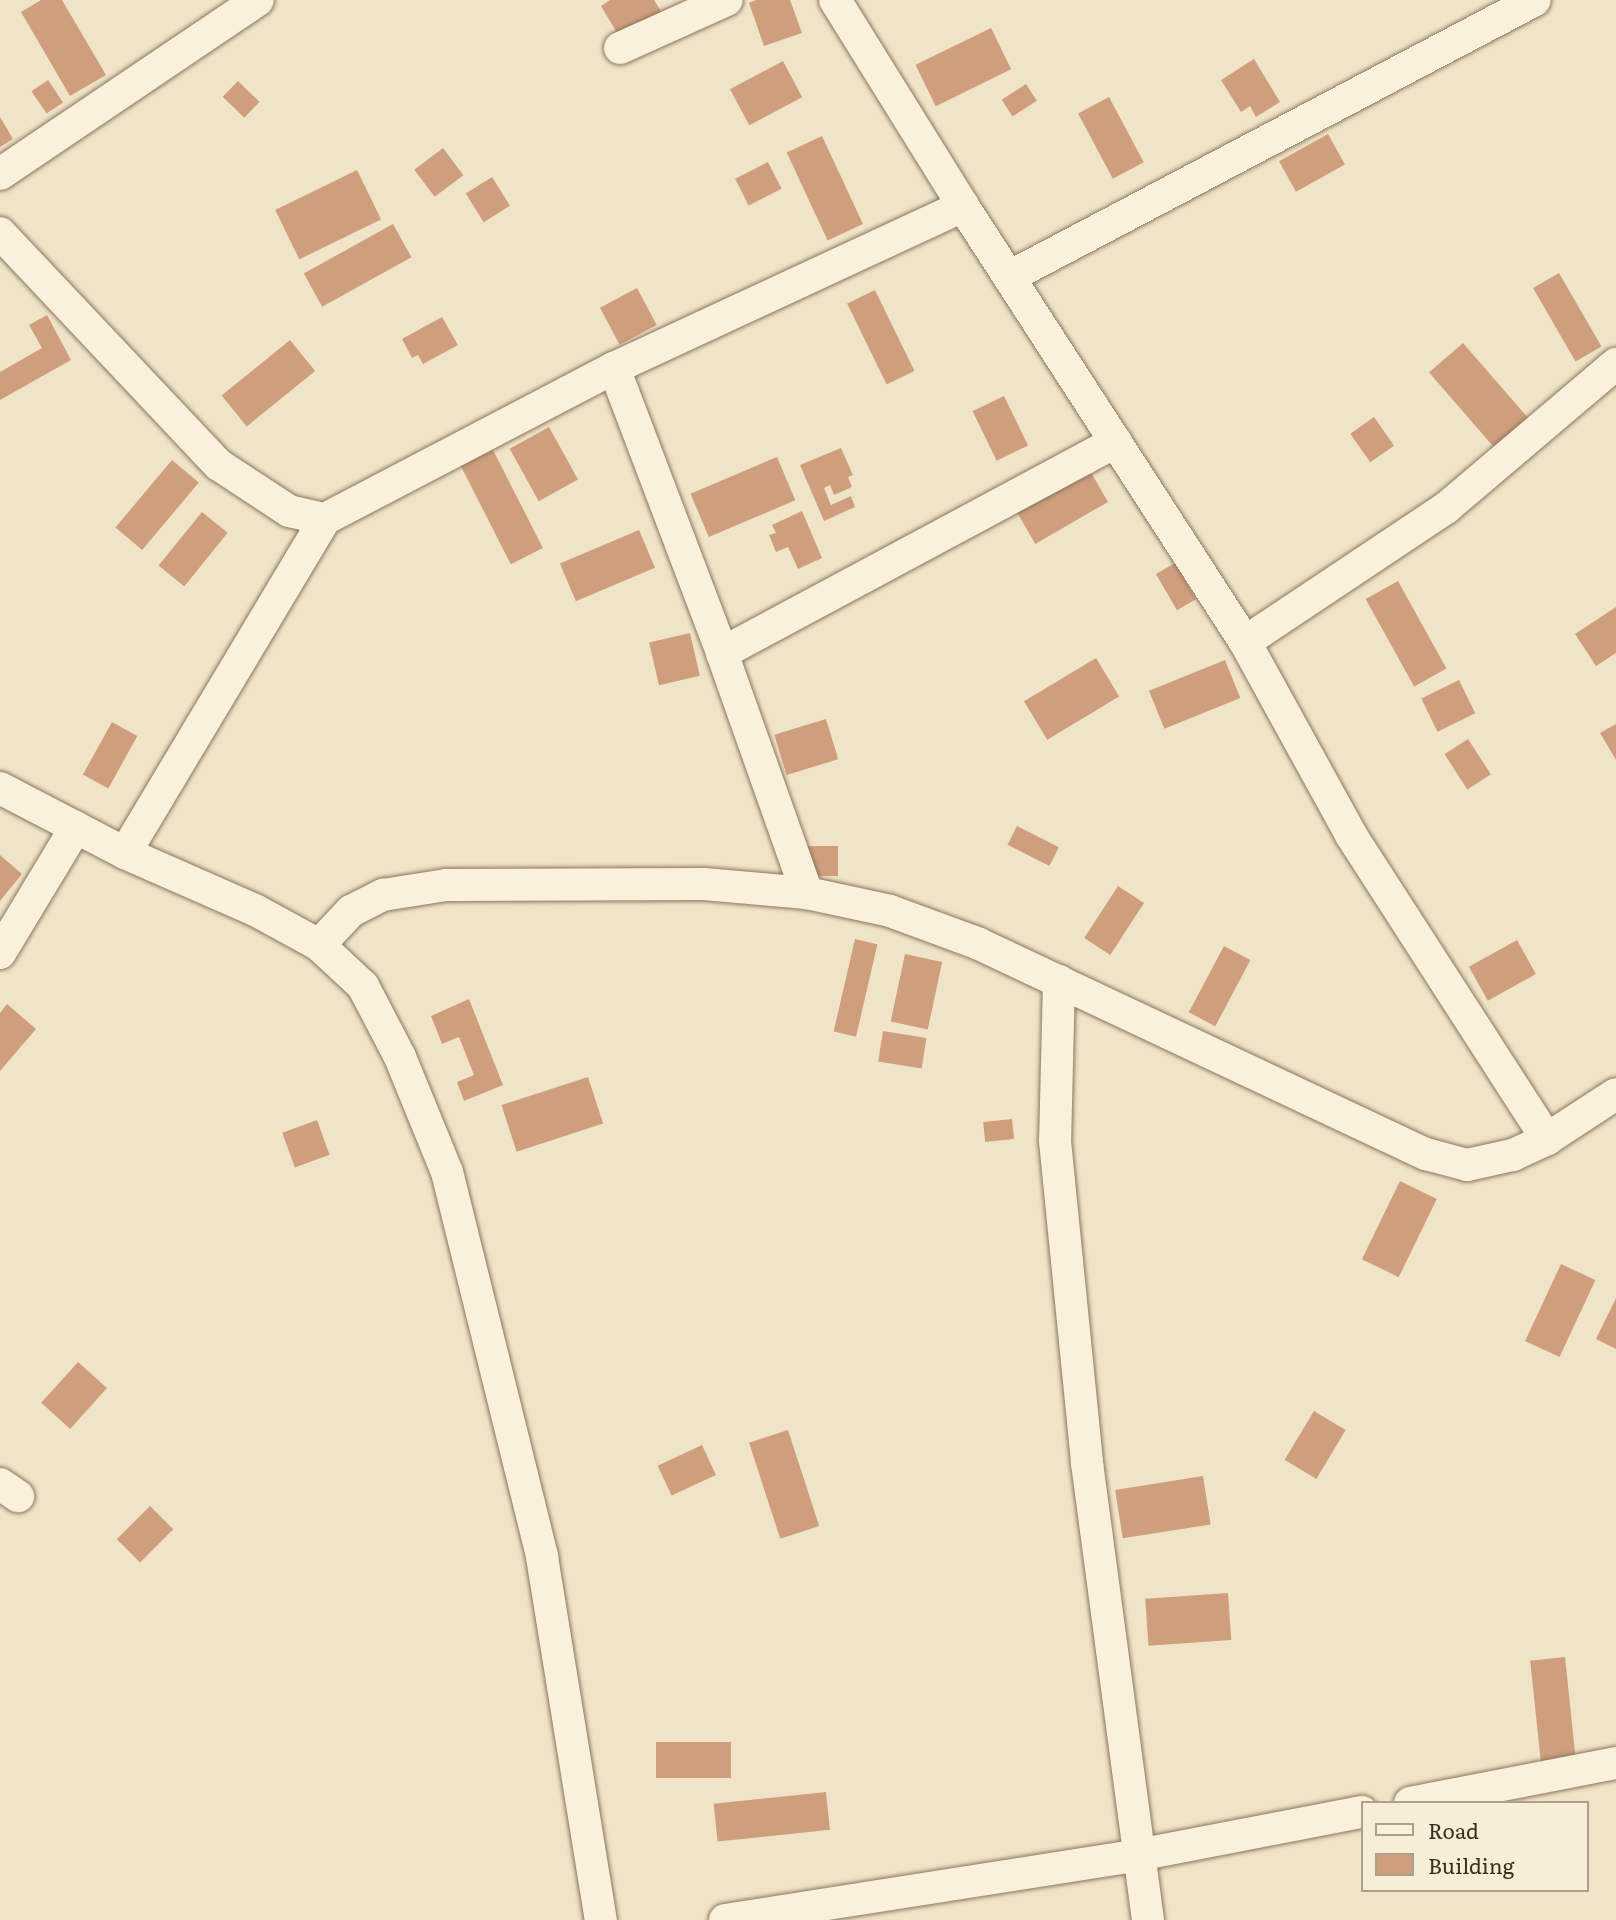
<!DOCTYPE html>
<style>
body{margin:0}
#map{position:relative;width:1616px;height:1920px;overflow:hidden;background:#f0e4c8;font-family:Literata,serif}
div>[style]{position:absolute}
.building>*{inset:0;background:#cf9f7d;transform-origin:0 0}
.roads{filter:drop-shadow(0 0 2px #8d765c) drop-shadow(0 0 2px #8d765c)}
.minor>*{height:32px;margin:-16px;padding:0 16px;transform-origin:16px;border-radius:16px;background:#faf1dc}
span{translate:-50% -50%;white-space:nowrap;text-align:center;line-height:1.15;-webkit-text-stroke:7px #f7eed8;paint-order:stroke}
.legend{position:absolute;left:1361px;top:1801px;width:228px;height:91px;box-sizing:border-box;background:#f7eed8;border:2px solid #ada18e;margin:0;padding:9px 12px;list-style:none;font-size:21px;color:#3d2e20}
.legend li{display:flex;align-items:center;gap:14px;height:35px}
.legend b{width:35px;border:2px solid #ada18e}
</style>
<div id="map">
<div class="building">
<div style="clip-path:polygon(41px 0,62px 0,106px 75px,70px 96px,21px 12px)"></div>
<div style="clip-path:polygon(610px 0,654px 0,662px 13px,620px 38px,601px 6px)"></div>
<div style="clip-path:polygon(756px 0,790px 0,802px 33px,764px 46px,749px 3px)"></div>
<div style="left:991px;top:28px;width:46px;height:84px;rotate:64deg"></div>
<div style="clip-path:polygon(1254px 59px,1280px 102px,1256px 117px,1250px 106px,1241px 112px,1221px 80px)"></div>
<div style="left:783px;top:61px;width:41px;height:60px;rotate:62deg"></div>
<div style="left:48px;top:80px;width:27px;height:20px;rotate:56deg"></div>
<div style="left:238px;top:81px;width:30px;height:22px;rotate:44deg"></div>
<div style="left:1026px;top:84px;width:20px;height:29px;rotate:57deg"></div>
<div style="left:1109px;top:97px;width:74px;height:35px;rotate:62deg"></div>
<div style="clip-path:polygon(0 117px,13px 139px,0 147px)"></div>
<div style="left:1328px;top:134px;width:35px;height:56px;rotate:61deg"></div>
<div style="left:822px;top:136px;width:97px;height:39px;rotate:65deg"></div>
<div style="left:443px;top:148px;width:34px;height:36px;rotate:53deg"></div>
<div style="left:768px;top:162px;width:30px;height:37px;rotate:63deg"></div>
<div style="left:357px;top:170px;width:55px;height:91px;rotate:64deg"></div>
<div style="left:492px;top:177px;width:34px;height:31px;rotate:58deg"></div>
<div style="left:393px;top:224px;width:38px;height:102px;rotate:61deg"></div>
<div style="left:1559px;top:273px;width:85px;height:30px;rotate:60deg"></div>
<div style="left:637px;top:288px;width:42px;height:42px;rotate:62deg"></div>
<div style="left:875px;top:290px;width:90px;height:31px;rotate:64deg"></div>
<div style="clip-path:polygon(47px 315px,71px 360px,0 400px,0 372px,42px 348px,29px 325px)"></div>
<div style="clip-path:polygon(442px 317px,458px 345px,423px 364px,418px 355px,412px 358px,402px 339px)"></div>
<div style="left:290px;top:340px;width:40px;height:88px;rotate:51deg"></div>
<div style="left:1463px;top:343px;width:100px;height:45px;rotate:49deg"></div>
<div style="left:1004px;top:396px;width:55px;height:35px;rotate:64deg"></div>
<div style="left:1374px;top:417px;width:35px;height:29px;rotate:55deg"></div>
<div style="left:549px;top:427px;width:60px;height:45px;rotate:61deg"></div>
<div style="clip-path:polygon(841px 448px,853px 475px,848px 477px,852px 487px,834px 495px,830px 485px,824px 488px,831px 505px,851px 496px,855px 507px,824px 521px,800px 465px)"></div>
<div style="left:493px;top:450px;width:110px;height:36px;rotate:63deg"></div>
<div style="left:777px;top:457px;width:47px;height:94px;rotate:67deg"></div>
<div style="left:172px;top:460px;width:35px;height:88px;rotate:40deg"></div>
<div style="left:1089px;top:469px;width:38px;height:84px;rotate:60deg"></div>
<div style="clip-path:polygon(802px 511px,822px 558px,798px 569px,788px 547px,776px 552px,769px 535px,776px 533px,772px 525px)"></div>
<div style="left:202px;top:512px;width:33px;height:69px;rotate:39deg"></div>
<div style="left:639px;top:530px;width:41px;height:86px;rotate:67deg"></div>
<div style="left:1175px;top:563px;width:42px;height:22px;rotate:60deg"></div>
<div style="left:1398px;top:581px;width:100px;height:37px;rotate:61deg"></div>
<div style="clip-path:polygon(1616px 607px,1616px 653px,1596px 666px,1575px 634px)"></div>
<div style="left:690px;top:633px;width:44px;height:42px;rotate:77deg"></div>
<div style="left:1096px;top:658px;width:45px;height:84px;rotate:59deg"></div>
<div style="left:1225px;top:660px;width:41px;height:82px;rotate:68deg"></div>
<div style="left:1459px;top:680px;width:37px;height:42px;rotate:64deg"></div>
<div style="left:826px;top:719px;width:42px;height:54px;rotate:73deg"></div>
<div style="left:112px;top:722px;width:29px;height:60px;rotate:29deg"></div>
<div style="clip-path:polygon(1616px 724px,1616px 760px,1600px 733px)"></div>
<div style="left:1468px;top:739px;width:42px;height:28px;rotate:57deg"></div>
<div style="left:1017px;top:826px;width:47px;height:21px;rotate:27deg"></div>
<div style="left:808px;top:846px;width:30px;height:30px"></div>
<div style="clip-path:polygon(0 855px,22px 874px,0 901px)"></div>
<div style="left:1118px;top:886px;width:31px;height:62px;rotate:33deg"></div>
<div style="left:855px;top:939px;width:23px;height:95px;rotate:13deg"></div>
<div style="left:1517px;top:940px;width:39px;height:55px;rotate:61deg"></div>
<div style="left:1224px;top:946px;width:30px;height:75px;rotate:28deg"></div>
<div style="left:905px;top:954px;width:38px;height:69px;rotate:12deg"></div>
<div style="clip-path:polygon(469px 999px,503px 1085px,464px 1101px,457px 1082px,474px 1075px,459px 1037px,442px 1044px,431px 1016px)"></div>
<div style="clip-path:polygon(7px 1004px,36px 1029px,0 1071px,0 1013px)"></div>
<div style="left:883px;top:1031px;width:44px;height:31px;rotate:9deg"></div>
<div style="left:588px;top:1077px;width:49px;height:91px;rotate:72deg"></div>
<div style="left:1012px;top:1119px;width:20px;height:29px;rotate:84deg"></div>
<div style="left:317px;top:1120px;width:37px;height:37px;rotate:70deg"></div>
<div style="left:1400px;top:1181px;width:41px;height:87px;rotate:26deg"></div>
<div style="left:1561px;top:1264px;width:38px;height:85px;rotate:25deg"></div>
<div style="clip-path:polygon(1616px 1298px,1616px 1349px,1596px 1339px)"></div>
<div style="left:78px;top:1362px;width:39px;height:55px;rotate:42deg"></div>
<div style="left:1314px;top:1411px;width:37px;height:57px;rotate:31deg"></div>
<div style="left:788px;top:1430px;width:101px;height:41px;rotate:72deg"></div>
<div style="left:702px;top:1445px;width:33px;height:49px;rotate:65deg"></div>
<div style="left:1203px;top:1476px;width:49px;height:89px;rotate:81deg"></div>
<div style="left:150px;top:1506px;width:33px;height:47px;rotate:45deg"></div>
<div style="left:1228px;top:1593px;width:47px;height:83px;rotate:86deg"></div>
<div style="left:1565px;top:1657px;width:111px;height:35px;rotate:84deg"></div>
<div style="left:731px;top:1742px;width:36px;height:75px;rotate:90deg"></div>
<div style="left:826px;top:1792px;width:38px;height:113px;rotate:84deg"></div>
</div>
<div class="roads">
<div class="minor">
<div style="left:835px;top:0;width:243px;rotate:58.1deg"></div>
<div style="left:963px;top:206px;width:519px;rotate:57.11deg"></div>
<div style="left:1245px;top:642px;width:220px;rotate:61.2deg"></div>
<div style="left:1351px;top:835px;width:362px;rotate:57.2deg"></div>
<div style="left:620px;top:48px;width:117px;rotate:-24.2deg"></div>
<div style="left:0;top:174px;width:311px;rotate:-34deg"></div>
<div style="left:0;top:233px;width:319px;rotate:46.7deg"></div>
<div style="left:219px;top:465px;width:84px;rotate:33.3deg"></div>
<div style="left:289px;top:511px;width:37px;rotate:13deg"></div>
<div style="left:1009px;top:277px;width:594px;rotate:-27.77deg"></div>
<div style="left:614px;top:368px;width:305px;rotate:69.2deg"></div>
<div style="left:722px;top:653px;width:255px;rotate:70.5deg"></div>
<div style="left:1245px;top:642px;width:242px;rotate:-33.7deg"></div>
<div style="left:1446px;top:508px;width:223px;rotate:-40.3deg"></div>
<div style="left:722px;top:653px;width:447px;rotate:-28.2deg"></div>
<div style="left:0;top:788px;width:141px;rotate:27.5deg"></div>
<div style="left:125px;top:853px;width:142px;rotate:23.7deg"></div>
<div style="left:255px;top:910px;width:73px;rotate:28.7deg"></div>
<div style="left:319px;top:945px;width:60px;rotate:43deg"></div>
<div style="left:363px;top:986px;width:80px;rotate:62.5deg"></div>
<div style="left:400px;top:1057px;width:124px;rotate:67.8deg"></div>
<div style="left:447px;top:1172px;width:397px;rotate:76.1deg"></div>
<div style="left:542px;top:1557px;width:368px;rotate:80.8deg"></div>
<div style="left:125px;top:853px;width:389px;rotate:-59.1deg"></div>
<div style="left:325px;top:519px;width:326px;rotate:-27.6deg"></div>
<div style="left:614px;top:368px;width:385px;rotate:-24.9deg"></div>
<div style="left:319px;top:945px;width:47px;rotate:-46.7deg"></div>
<div style="left:351px;top:911px;width:36px;rotate:-27deg"></div>
<div style="left:383px;top:895px;width:64px;rotate:-9deg"></div>
<div style="left:446px;top:885px;width:258px;rotate:-0.2deg"></div>
<div style="left:704px;top:884px;width:103px;rotate:5deg"></div>
<div style="left:807px;top:893px;width:85px;rotate:12.2deg"></div>
<div style="left:890px;top:911px;width:93px;rotate:20.2deg"></div>
<div style="left:977px;top:943px;width:496px;rotate:25.2deg"></div>
<div style="left:1426px;top:1154px;width:42px;rotate:15deg"></div>
<div style="left:1467px;top:1165px;width:47px;rotate:-12.3deg"></div>
<div style="left:1513px;top:1155px;width:38px;rotate:-25deg"></div>
<div style="left:1547px;top:1139px;width:82px;rotate:-33.1deg"></div>
<div style="left:0;top:953px;width:147px;rotate:-58.9deg"></div>
<div style="left:1059px;top:981px;width:160px;rotate:91.4deg"></div>
<div style="left:1055px;top:1141px;width:324px;rotate:84.3deg"></div>
<div style="left:1087px;top:1463px;width:461px;rotate:82.4deg"></div>
<div style="left:0;top:1484px;width:22px;rotate:34deg"></div>
<div style="left:1410px;top:1803px;width:210px;rotate:-11deg"></div>
<div style="left:725px;top:1920px;width:418px;rotate:-8.9deg"></div>
<div style="left:1138px;top:1855px;width:228px;rotate:-10.9deg"></div>
</div>
</div>
<ul class="legend">
<li><b style="height:9px;background:#faf1dc"></b>Road</li>
<li><b style="height:19px;background:#cf9f7d"></b>Building</li>
</ul>
</div>
